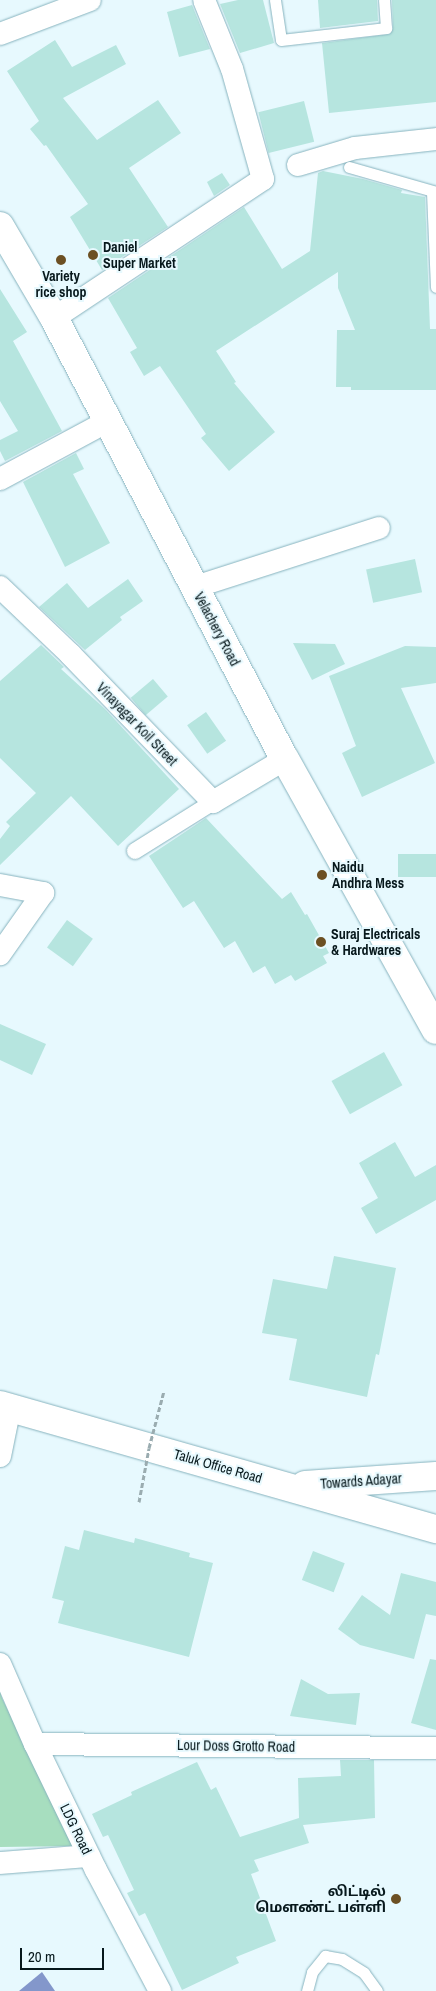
<!DOCTYPE html>
<meta charset="utf-8">
<style>
body{margin:0}
#map{position:relative;width:436px;height:1991px;overflow:hidden;background:#e7f9fe;font-family:"Archivo Narrow","Noto Sans Tamil",sans-serif}
div>[style]{position:absolute}
.green>*{inset:0;background:#a7debf}
.water>*{inset:0;background:#8397cb}
.building>*{inset:0;background:#b6e5df;transform-origin:0 0}
.roads{filter:drop-shadow(0 0 1px #87b3be) drop-shadow(0 0 1px #87b3be)}
.service>*{height:11px;margin:-5.5px;padding:0 5.5px;transform-origin:5.5px;border-radius:5.5px;background:#fff}
.pedestrian>*{height:16px;margin:-8px;padding:0 8px;transform-origin:8px;border-radius:8px;background:#fff}
.minor>*{height:22px;margin:-11px;padding:0 11px;transform-origin:11px;border-radius:11px;background:#fff}
.secondary>*{height:28px;margin:-14px;padding:0 14px;transform-origin:14px;border-radius:14px;background:#fff}
.primary>*{height:28px;margin:-14px;padding:0 14px;transform-origin:14px;border-radius:14px;background:#fff}
.path-bridge>*{height:3px;margin-top:-1.5px;transform-origin:0;background:repeating-linear-gradient(90deg,#9aacb0 0 5px,transparent 0 7.5px)}
.dots>*{width:14px;height:14px;translate:-50% -50%;box-sizing:border-box;border:2px solid #e7f9fe;border-radius:50%}
span{translate:-50% -50%;white-space:nowrap;text-align:center;line-height:1.15;-webkit-text-stroke:4px #e7f9fe;paint-order:stroke}
.poi-label{font-size:14px;color:#07181c;font-weight:700}
.left{translate:0 -50%;text-align:left}
.right{translate:-100% -50%;text-align:right}
.street-label{font-size:14px;color:#07181c}
.scale{position:absolute;left:20px;top:1948px;width:84px;height:22px;box-sizing:border-box;border:2px solid #07181c;border-top:0;padding-left:6px;font-size:15px;line-height:18px;white-space:nowrap;color:#07181c;-webkit-text-stroke:4px #e7f9fe;paint-order:stroke}
</style>
<div id="map">
<div class="green">
<div style="clip-path:polygon(0 1691px,2px 1698px,73px 1846px,0 1847px)"></div>
</div>
<div class="water">
<div style="clip-path:polygon(42px 1972px,55px 1991px,19px 1991px)"></div>
</div>
<div class="building">
<div style="clip-path:polygon(238px 0,263px 0,274px 43px,240px 53px,220px 4px)"></div>
<div style="clip-path:polygon(318px 0,377px 0,378px 21px,320px 28px)"></div>
<div style="clip-path:polygon(392px 0,436px 0,436px 102px,329px 113px,322px 43px,390px 34px,393px 27px)"></div>
<div style="clip-path:polygon(192px 5px,210px 49px,179px 57px,167px 12px)"></div>
<div style="clip-path:polygon(55px 40px,72px 67px,116px 45px,126px 64px,63px 98px,97px 140px,158px 100px,181px 133px,129px 168px,168px 227px,102px 270px,70px 217px,88px 204px,46px 145px,44px 146px,30px 129px,39px 121px,7px 71px)"></div>
<div style="left:304px;top:101px;width:42px;height:47px;rotate:76deg"></div>
<div style="clip-path:polygon(323px 171px,363px 179px,402px 190px,401px 193px,425px 197px,430px 329px,436px 329px,436px 390px,351px 390px,351px 387px,336px 387px,337px 330px,355px 330px,338px 288px,338px 272px,216px 351px,236px 382px,234px 383px,275px 432px,229px 471px,201px 438px,206px 434px,160px 366px,144px 376px,130px 352px,137px 348px,108px 298px,244px 207px,282px 269px,310px 251px,318px 173px)"></div>
<div style="clip-path:polygon(222px 173px,230px 185px,214px 196px,207px 182px)"></div>
<div style="clip-path:polygon(0 289px,27px 332px,13px 341px,62px 431px,5px 461px,0 451px,0 440px,18px 431px,0 401px)"></div>
<div style="clip-path:polygon(76px 453px,84px 469px,73px 474px,110px 543px,65px 567px,23px 482px)"></div>
<div style="left:415px;top:559px;width:34px;height:50px;rotate:78deg"></div>
<div style="clip-path:polygon(128px 579px,143px 601px,120px 617px,122px 620px,85px 650px,39px 607px,67px 583px,88px 608px)"></div>
<div style="clip-path:polygon(293px 643px,335px 644px,345px 664px,312px 680px)"></div>
<div style="clip-path:polygon(41px 645px,64px 667px,61px 669px,105px 709px,179px 789px,118px 846px,71px 796px,0 865px,0 839px,10px 826px,6px 822px,36px 793px,0 758px,0 681px)"></div>
<div style="clip-path:polygon(405px 646px,436px 647px,436px 683px,401px 688px,435px 763px,362px 797px,342px 753px,356px 746px,329px 676px)"></div>
<div style="left:153px;top:679px;width:23px;height:29px;rotate:50deg"></div>
<div style="left:206px;top:712px;width:35px;height:23px;rotate:55deg"></div>
<div style="clip-path:polygon(206px 818px,282px 899px,291px 892px,305px 915px,307px 914px,329px 953px,323px 956px,327px 963px,295px 981px,291px 975px,275px 984px,265px 966px,253px 973px,235px 941px,224px 948px,194px 901px,183px 908px,149px 856px)"></div>
<div style="left:436px;top:854px;width:23px;height:38px;rotate:90deg"></div>
<div style="left:67px;top:920px;width:32px;height:34px;rotate:36deg"></div>
<div style="clip-path:polygon(0 1024px,46px 1044px,32px 1075px,0 1060px)"></div>
<div style="left:384px;top:1052px;width:38px;height:60px;rotate:61deg"></div>
<div style="clip-path:polygon(395px 1142px,415px 1177px,436px 1165px,436px 1200px,376px 1234px,361px 1208px,378px 1198px,359px 1163px)"></div>
<div style="clip-path:polygon(334px 1256px,396px 1268px,379px 1355px,376px 1354px,367px 1397px,289px 1380px,297px 1339px,262px 1333px,273px 1279px,327px 1289px)"></div>
<div style="clip-path:polygon(84px 1530px,134px 1543px,135px 1538px,190px 1553px,189px 1557px,213px 1563px,189px 1657px,58px 1623px,64px 1601px,52px 1598px,65px 1546px,79px 1550px)"></div>
<div style="left:313px;top:1551px;width:34px;height:31px;rotate:21deg"></div>
<div style="clip-path:polygon(401px 1573px,436px 1582px,436px 1616px,426px 1614px,414px 1659px,360px 1645px,338px 1629px,362px 1595px,390px 1615px)"></div>
<div style="clip-path:polygon(430px 1659px,436px 1660px,436px 1730px,411px 1723px)"></div>
<div style="clip-path:polygon(301px 1679px,328px 1694px,360px 1693px,356px 1725px,290px 1716px)"></div>
<div style="clip-path:polygon(340px 1760px,374px 1760px,375px 1818px,303px 1825px,309px 1843px,254px 1860px,259px 1871px,251px 1874px,276px 1941px,236px 1957px,239px 1963px,182px 1990px,145px 1913px,139px 1916px,127px 1893px,134px 1890px,108px 1835px,103px 1837px,92px 1814px,132px 1795px,131px 1792px,197px 1762px,211px 1790px,216px 1787px,240px 1837px,299px 1818px,298px 1778px,341px 1776px)"></div>
</div>
<div class="roads">
<div class="service">
<div style="left:275px;top:0;width:40px;rotate:81.5deg"></div>
<div style="left:281px;top:40px;width:106px;rotate:-6.5deg"></div>
<div style="left:386px;top:28px;width:28px;rotate:-94deg"></div>
<div style="left:349px;top:167px;width:91px;rotate:16deg"></div>
<div style="left:432px;top:192px;width:95px;rotate:87.6deg"></div>
<div style="left:307px;top:1991px;width:20px;rotate:-75deg"></div>
<div style="left:312px;top:1972px;width:21px;rotate:-51deg"></div>
<div style="left:325px;top:1956px;width:17px;rotate:10deg"></div>
<div style="left:342px;top:1959px;width:26px;rotate:32deg"></div>
<div style="left:364px;top:1973px;width:22px;rotate:54deg"></div>
</div>
<div class="pedestrian">
<div style="left:135px;top:851px;width:92px;rotate:-32.1deg"></div>
</div>
<div class="minor">
<div style="left:0;top:34px;width:96px;rotate:-20.7deg"></div>
<div style="left:298px;top:165px;width:59px;rotate:-16.6deg"></div>
<div style="left:355px;top:148px;width:81px;rotate:-6.3deg"></div>
<div style="left:54px;top:318px;width:251px;rotate:-33.6deg"></div>
<div style="left:263px;top:179px;width:114px;rotate:-105.7deg"></div>
<div style="left:232px;top:69px;width:74px;rotate:-112.1deg"></div>
<div style="left:0;top:479px;width:123px;rotate:-28.2deg"></div>
<div style="left:0;top:587px;width:97px;rotate:43.7deg"></div>
<div style="left:70px;top:654px;width:206px;rotate:46deg"></div>
<div style="left:213px;top:802px;width:84px;rotate:-30.8deg"></div>
<div style="left:195px;top:587px;width:193px;rotate:-17.8deg"></div>
<div style="left:0;top:885px;width:44px;rotate:10.5deg"></div>
<div style="left:43px;top:893px;width:75px;rotate:125.2deg"></div>
<div style="left:0;top:1456px;width:50px;rotate:-78.5deg"></div>
<div style="left:0;top:1664px;width:87px;rotate:66.4deg"></div>
<div style="left:35px;top:1744px;width:140px;rotate:64.2deg"></div>
<div style="left:96px;top:1870px;width:137px;rotate:62.1deg"></div>
<div style="left:35px;top:1744px;width:401px;rotate:0.6deg"></div>
<div style="left:0;top:1863px;width:89px;rotate:-4.5deg"></div>
</div>
<div class="secondary">
<div style="left:0;top:226px;width:107px;rotate:59.6deg"></div>
<div style="left:54px;top:318px;width:498px;rotate:62.4deg"></div>
<div style="left:285px;top:759px;width:310px;rotate:60.9deg"></div>
</div>
<div class="primary">
<div style="left:0;top:1405px;width:453px;rotate:15.9deg"></div>
<div style="left:305px;top:1485px;width:131px;rotate:-3.9deg"></div>
</div>
</div>
<div class="path-bridge">
<div style="left:139px;top:1502px;width:55px;rotate:-79.5deg"></div>
<div style="left:149px;top:1448px;width:59px;rotate:-75.3deg"></div>
</div>
<div class="dots">
<div style="left:93px;top:255px;background:#6c5023"></div>
<div style="left:61px;top:260px;background:#6c5023"></div>
<div style="left:322px;top:875px;background:#6c5023"></div>
<div style="left:321px;top:942px;background:#6c5023"></div>
<div style="left:396px;top:1899px;background:#6c5023"></div>
</div>
<div class="poi-label">
<span class="left" style="left:103px;top:255px">Daniel<br>Super Market</span>
<span style="left:61px;top:284px">Variety<br>rice shop</span>
<span class="left" style="left:332px;top:875px">Naidu<br>Andhra Mess</span>
<span class="left" style="left:331px;top:942px">Suraj Electricals<br>&amp; Hardwares</span>
<span class="right" style="left:386px;top:1899px">லிட்டில்<br>மௌண்ட் பள்ளி</span>
</div>
<div class="street-label">
<span style="left:217px;top:629px;rotate:62deg">Velachery Road</span>
<span style="left:137px;top:724px;rotate:46deg">Vinayagar Koil Street</span>
<span style="left:218px;top:1466px;rotate:16deg">Taluk Office Road</span>
<span style="left:361px;top:1481px;rotate:-4deg">Towards Adayar</span>
<span style="left:236px;top:1746px;rotate:1deg">Lour Doss Grotto Road</span>
<span style="left:76px;top:1829px;rotate:64deg">LDG Road</span>
</div>
<div class="scale">20 m</div>
</div>
